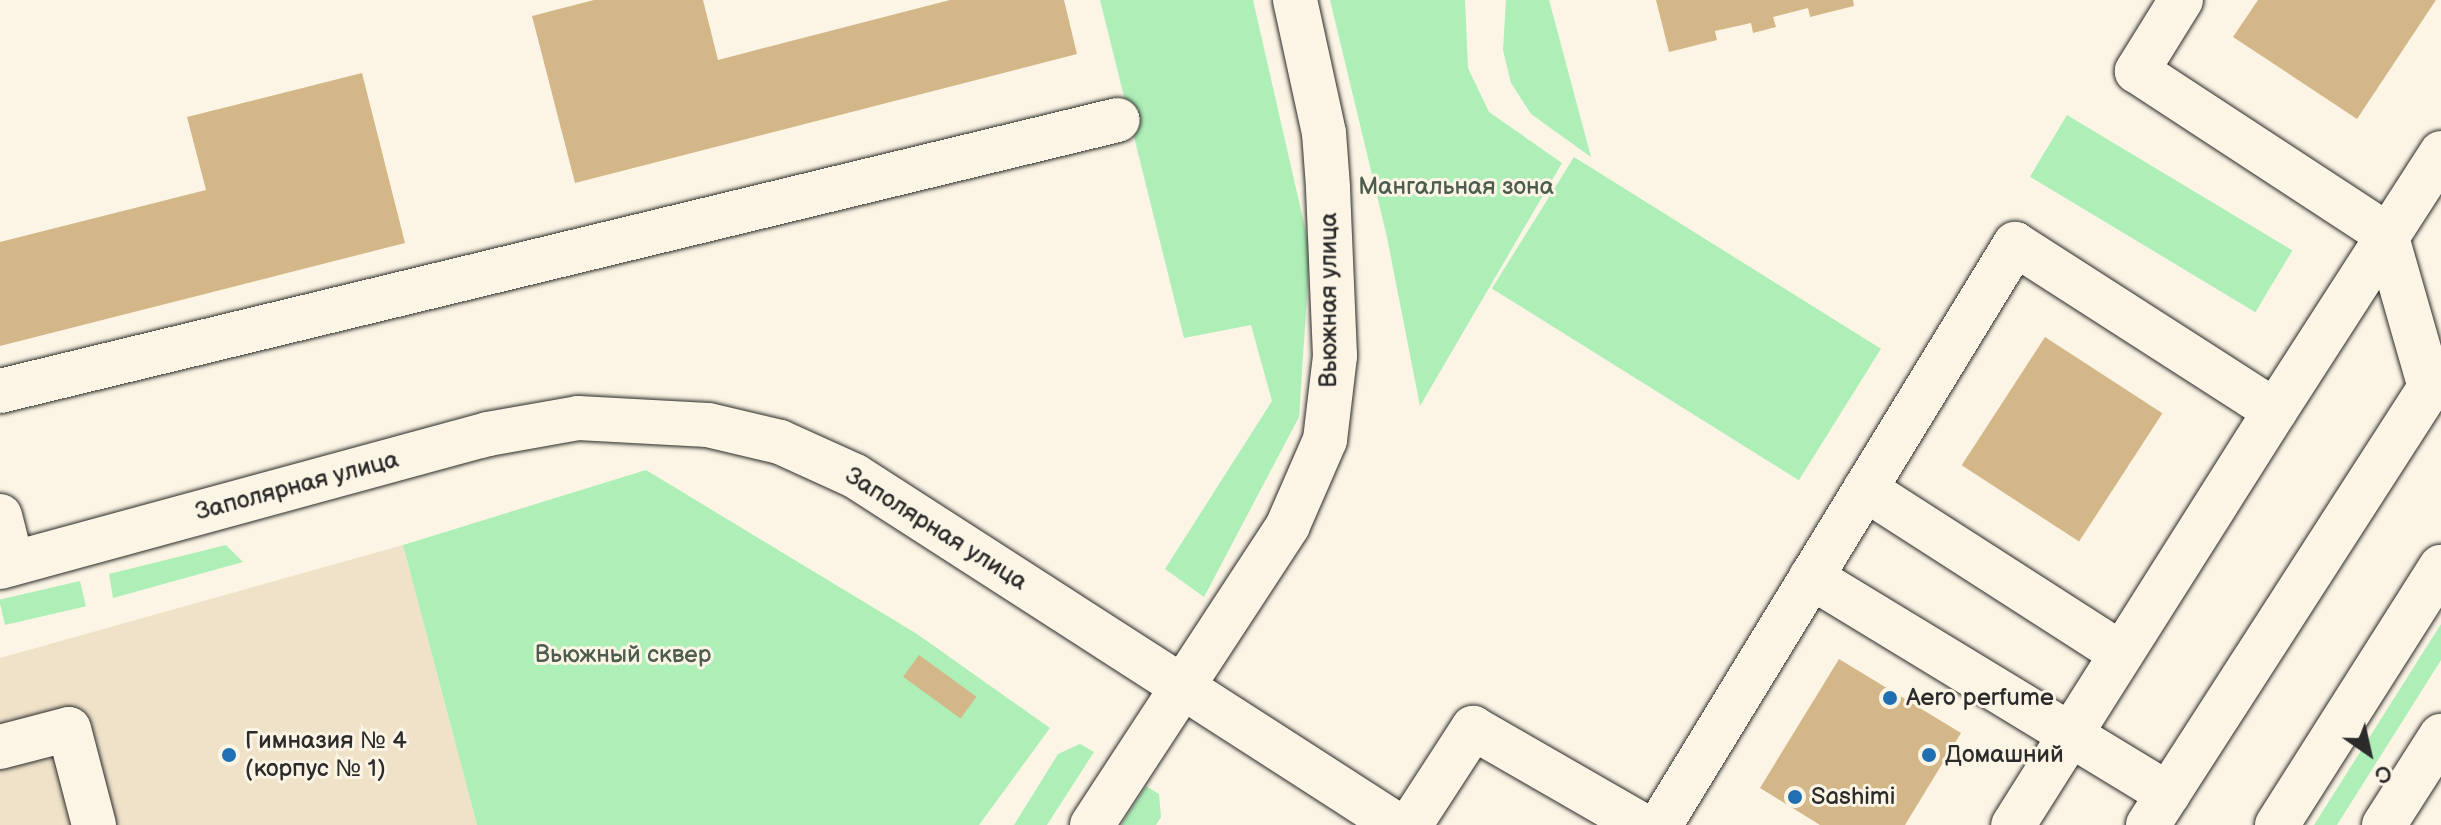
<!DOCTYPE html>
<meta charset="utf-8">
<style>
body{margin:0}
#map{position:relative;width:2441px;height:825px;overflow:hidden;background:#fcf5e5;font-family:"Balsamiq Sans",sans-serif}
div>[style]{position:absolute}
.built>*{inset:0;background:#f0e2c9}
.green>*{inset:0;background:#aeeeb7;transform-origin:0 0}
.building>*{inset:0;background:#d3b788;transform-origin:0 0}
.roads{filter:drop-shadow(0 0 2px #2b2b2b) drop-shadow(0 0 2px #2b2b2b)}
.minor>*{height:44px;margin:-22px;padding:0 22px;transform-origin:22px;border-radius:22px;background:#fcf5e5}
.dots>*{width:22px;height:22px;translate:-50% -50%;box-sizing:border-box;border:4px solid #fcf5e5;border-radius:50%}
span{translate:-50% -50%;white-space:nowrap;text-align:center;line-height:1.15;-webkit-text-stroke:6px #fcf5e5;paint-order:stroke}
.park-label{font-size:24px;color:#4c5c4e}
.street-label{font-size:24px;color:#2b2b2b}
.poi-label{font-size:24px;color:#2b2b2b}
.left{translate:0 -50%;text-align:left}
.north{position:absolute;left:2329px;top:713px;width:80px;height:80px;-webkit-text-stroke:6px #fcf5e5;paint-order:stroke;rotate:146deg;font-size:22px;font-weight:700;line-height:32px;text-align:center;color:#2b2b2b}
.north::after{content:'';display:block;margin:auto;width:28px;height:36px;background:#2b2b2b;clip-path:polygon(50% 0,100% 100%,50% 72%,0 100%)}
</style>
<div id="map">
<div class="built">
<div style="clip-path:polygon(403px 545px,477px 825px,0 825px,0 658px)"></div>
</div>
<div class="green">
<div style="clip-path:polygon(1100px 0,1253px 0,1310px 250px,1299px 417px,1204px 597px,1165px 569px,1272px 401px,1251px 325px,1184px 338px)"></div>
<div style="clip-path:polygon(1330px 0,1465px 0,1468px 68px,1489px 112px,1562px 163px,1420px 406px,1387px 237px)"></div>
<div style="clip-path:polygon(1506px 0,1549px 0,1591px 157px,1531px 114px,1511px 83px,1503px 50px)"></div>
<div style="left:2067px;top:115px;width:263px;height:72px;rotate:31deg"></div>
<div style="left:1574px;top:157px;width:362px;height:155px;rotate:32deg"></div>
<div style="clip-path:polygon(646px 470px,917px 634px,1050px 728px,979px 825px,477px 825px,403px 545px)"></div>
<div style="clip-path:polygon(226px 545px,243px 562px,113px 598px,109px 574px)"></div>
<div style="left:80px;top:581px;width:26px;height:83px;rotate:77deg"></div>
<div style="clip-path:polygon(2441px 624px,2441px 660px,2337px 825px,2314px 825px)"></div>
<div style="clip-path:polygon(1080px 744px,1094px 752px,1047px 825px,1014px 825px,1058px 754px)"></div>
<div style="clip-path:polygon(1146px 786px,1159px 794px,1161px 817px,1156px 825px,1121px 825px)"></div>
</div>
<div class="building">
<div style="clip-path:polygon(594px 0,703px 0,718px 60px,950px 0,1064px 0,1077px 54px,575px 183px,532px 16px)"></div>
<div style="clip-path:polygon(1656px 0,1853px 0,1854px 6px,1810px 17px,1808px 8px,1773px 17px,1776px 27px,1753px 33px,1751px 23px,1715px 31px,1717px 40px,1669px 52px)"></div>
<div style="clip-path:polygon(2258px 0,2436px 0,2357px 119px,2233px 37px)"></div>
<div style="clip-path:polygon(362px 73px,405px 243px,0 346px,0 242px,206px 190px,187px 117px)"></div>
<div style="left:2045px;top:337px;width:140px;height:153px;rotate:33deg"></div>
<div style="left:919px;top:655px;width:71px;height:27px;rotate:36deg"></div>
<div style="clip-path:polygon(1839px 659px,1961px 733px,1905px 825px,1820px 825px,1760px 788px)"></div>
</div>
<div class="roads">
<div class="minor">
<div style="left:2181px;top:0;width:84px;rotate:121.8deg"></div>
<div style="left:2137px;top:71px;width:298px;rotate:33.2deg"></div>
<div style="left:2386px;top:234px;width:159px;rotate:74deg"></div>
<div style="left:0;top:391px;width:1150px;rotate:-13.63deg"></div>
<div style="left:2275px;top:411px;width:307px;rotate:-57.2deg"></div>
<div style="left:1865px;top:489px;width:302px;rotate:32.7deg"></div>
<div style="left:0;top:516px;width:49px;rotate:75.7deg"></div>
<div style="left:0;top:567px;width:506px;rotate:-15.25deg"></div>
<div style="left:488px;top:434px;width:91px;rotate:-10.1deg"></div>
<div style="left:578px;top:418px;width:130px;rotate:3.1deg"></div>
<div style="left:708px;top:425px;width:74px;rotate:13.3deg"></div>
<div style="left:780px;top:442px;width:82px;rotate:24.4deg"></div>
<div style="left:855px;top:476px;width:645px;rotate:32.78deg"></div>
<div style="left:1811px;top:577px;width:418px;rotate:31.3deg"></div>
<div style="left:0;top:747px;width:71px;rotate:-14.6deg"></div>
<div style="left:69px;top:729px;width:99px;rotate:75.4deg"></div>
<div style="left:1092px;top:825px;width:358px;rotate:-56.8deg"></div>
<div style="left:1288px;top:525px;width:93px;rotate:-66.5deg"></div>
<div style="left:1325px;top:440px;width:85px;rotate:-83.2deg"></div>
<div style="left:1335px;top:356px;width:169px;rotate:-92.4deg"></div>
<div style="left:1328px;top:187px;width:54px;rotate:-94.2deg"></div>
<div style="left:1324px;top:133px;width:136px;rotate:-102.3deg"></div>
<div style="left:1410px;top:825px;width:116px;rotate:-57deg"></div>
<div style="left:1473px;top:728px;width:195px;rotate:29.9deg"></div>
<div style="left:1660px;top:825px;width:681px;rotate:-58.57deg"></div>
<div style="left:2015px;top:244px;width:309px;rotate:32.7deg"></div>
<div style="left:2275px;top:411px;width:490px;rotate:122.3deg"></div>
<div style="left:2148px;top:825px;width:541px;rotate:-57.22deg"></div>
<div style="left:2277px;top:825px;width:306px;rotate:-57.6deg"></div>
<div style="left:2384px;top:825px;width:106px;rotate:-57.4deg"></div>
</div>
</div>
<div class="dots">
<div style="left:1890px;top:698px;background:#1f6fb2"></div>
<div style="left:229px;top:755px;background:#1f6fb2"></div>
<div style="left:1929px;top:755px;background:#1f6fb2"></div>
<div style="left:1795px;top:797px;background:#1f6fb2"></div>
</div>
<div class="park-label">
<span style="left:1456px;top:187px">Мангальная зона</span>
<span style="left:623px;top:655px">Вьюжный сквер</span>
</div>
<div class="street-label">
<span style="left:1329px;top:300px;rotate:-90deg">Вьюжная улица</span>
<span style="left:297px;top:486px;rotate:-15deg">Заполярная улица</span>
<span style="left:936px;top:529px;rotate:32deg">Заполярная улица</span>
</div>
<div class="poi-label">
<span class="left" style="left:1906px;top:698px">Aero perfume</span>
<span class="left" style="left:245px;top:755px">Гимназия № 4<br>(корпус № 1)</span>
<span class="left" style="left:1945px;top:755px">Домашний</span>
<span class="left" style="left:1811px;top:797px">Sashimi</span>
</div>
<div class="north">С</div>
</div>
